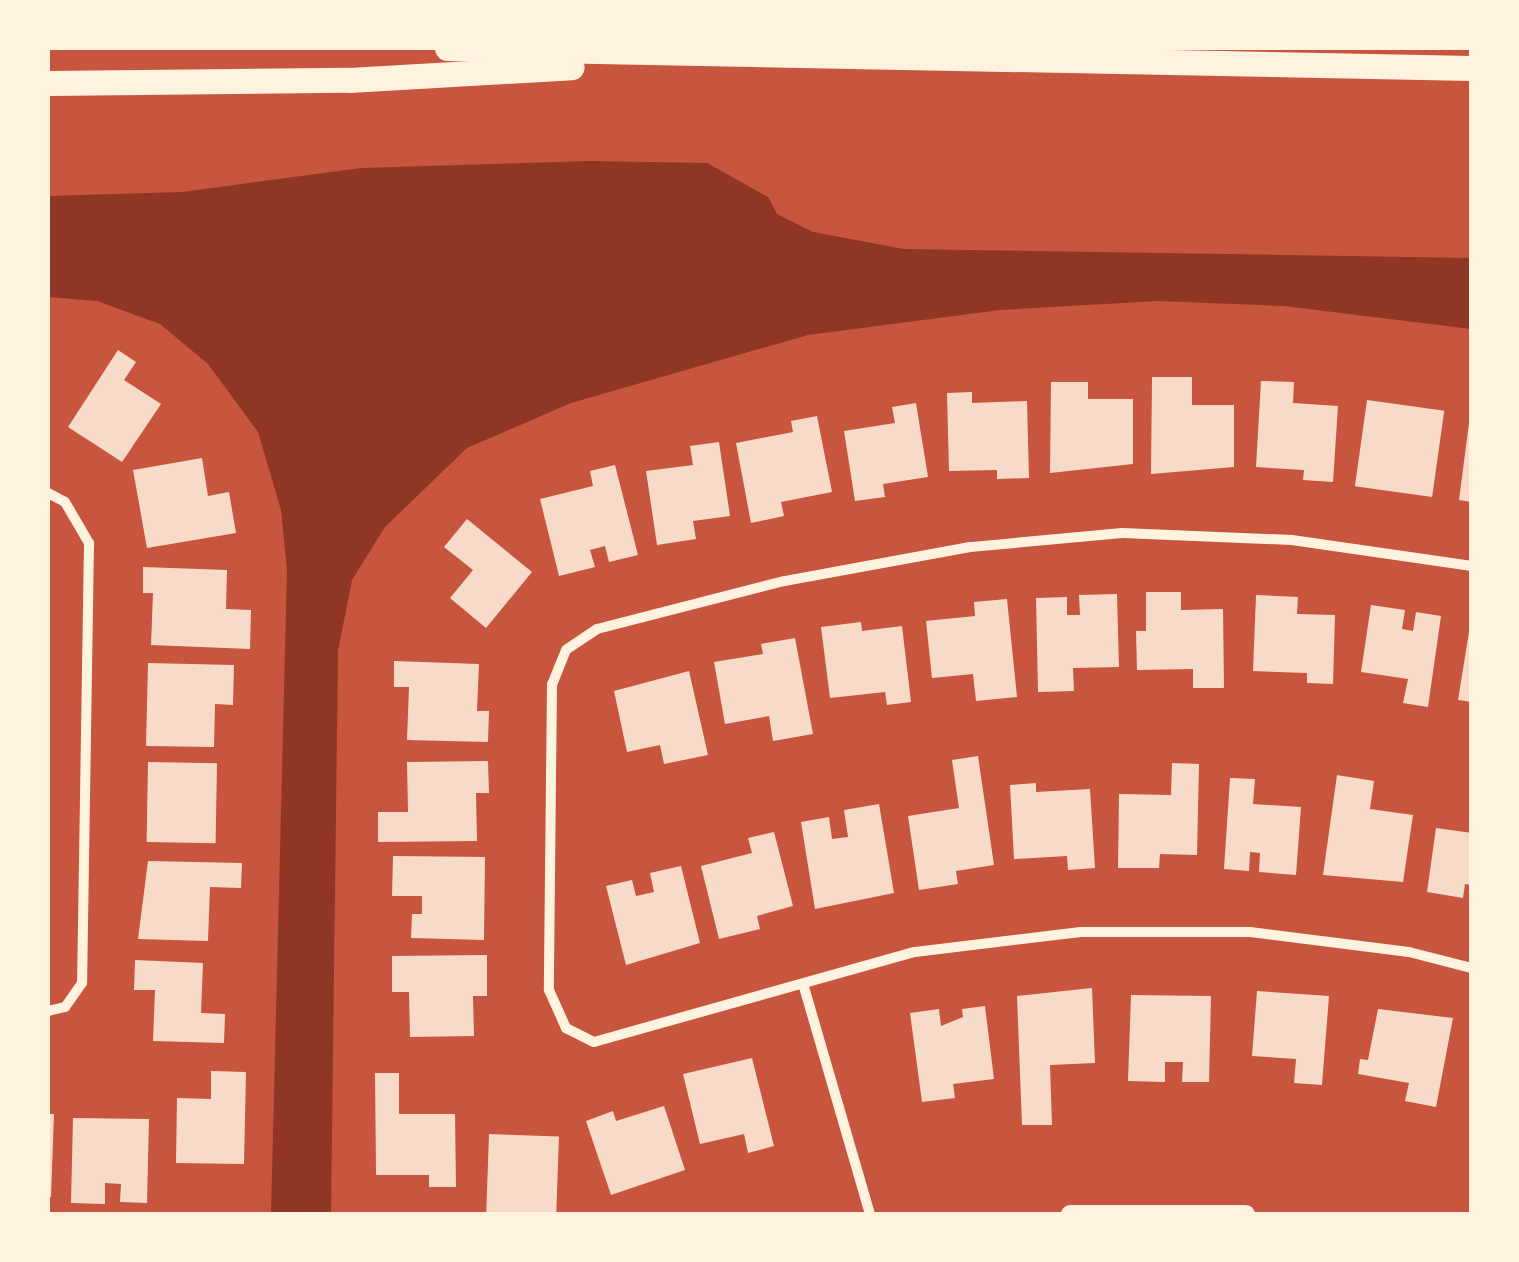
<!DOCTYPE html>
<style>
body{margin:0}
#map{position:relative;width:1519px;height:1262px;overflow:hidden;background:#c8553d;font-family:Montserrat,sans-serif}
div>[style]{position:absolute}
.water>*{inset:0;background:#8f3625}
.building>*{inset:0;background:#f7dbc8;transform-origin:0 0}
.minor>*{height:10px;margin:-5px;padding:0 5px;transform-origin:5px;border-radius:5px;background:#fff3e0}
.tertiary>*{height:18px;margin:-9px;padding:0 9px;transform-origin:9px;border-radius:9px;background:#fff3e0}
.motorway>*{height:25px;margin:-12.5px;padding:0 12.5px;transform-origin:12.5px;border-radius:12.5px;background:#fff3e0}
span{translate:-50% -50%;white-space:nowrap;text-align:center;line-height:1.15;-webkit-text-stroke:9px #fff3e0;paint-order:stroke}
.frame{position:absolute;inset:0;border:50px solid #fff3e0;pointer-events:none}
</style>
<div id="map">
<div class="water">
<div style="clip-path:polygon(590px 161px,707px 163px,768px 197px,777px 214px,813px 232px,904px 249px,1471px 258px,1471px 329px,1284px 306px,1158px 301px,1000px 310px,808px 335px,571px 403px,467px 448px,385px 527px,352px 580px,338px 651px,331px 1214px,271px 1214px,287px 570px,281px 510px,258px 432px,208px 364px,160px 324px,97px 301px,48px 297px,48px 196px,182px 192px,361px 168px)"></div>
</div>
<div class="building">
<div style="clip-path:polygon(118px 350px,136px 362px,124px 380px,161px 404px,122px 462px,68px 427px)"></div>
<div style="clip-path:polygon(1152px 377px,1192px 377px,1192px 405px,1234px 405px,1234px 467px,1151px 474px)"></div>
<div style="clip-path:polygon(1261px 381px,1294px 382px,1293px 403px,1338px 406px,1333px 482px,1303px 480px,1304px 470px,1256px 467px)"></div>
<div style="clip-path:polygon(1051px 382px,1088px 382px,1088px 399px,1133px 399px,1133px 464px,1050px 473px)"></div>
<div style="clip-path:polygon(972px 392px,972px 403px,1027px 401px,1029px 478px,997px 479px,997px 470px,949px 471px,947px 393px)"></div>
<div style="left:1367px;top:400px;width:78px;height:87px;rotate:8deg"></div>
<div style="clip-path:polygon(916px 403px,928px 477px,883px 484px,885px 497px,855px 501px,844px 431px,895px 423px,892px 407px)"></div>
<div style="clip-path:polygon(817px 416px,832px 492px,781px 502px,784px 516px,751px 523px,736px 443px,793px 432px,791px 421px)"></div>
<div style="clip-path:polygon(1469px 423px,1472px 424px,1472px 502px,1459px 500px)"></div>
<div style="clip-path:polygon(719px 442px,730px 516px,693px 521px,696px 539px,657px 545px,646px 471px,693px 465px,690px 446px)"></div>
<div style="clip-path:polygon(202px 458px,208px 496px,229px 492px,236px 533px,147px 548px,133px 470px)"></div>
<div style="clip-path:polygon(615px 465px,638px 555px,609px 562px,605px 546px,590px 550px,595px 567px,559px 576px,540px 499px,593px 486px,590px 471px)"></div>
<div style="clip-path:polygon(467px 519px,532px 572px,486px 628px,450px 598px,473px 570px,444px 547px)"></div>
<div style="clip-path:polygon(143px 567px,227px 570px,226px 609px,251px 610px,250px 649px,151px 645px,153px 593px,143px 593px)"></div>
<div style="clip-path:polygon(1146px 592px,1181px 592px,1181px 610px,1223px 609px,1224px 688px,1193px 688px,1193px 669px,1137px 670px,1136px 631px,1146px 631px)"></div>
<div style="clip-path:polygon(1117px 594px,1119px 667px,1073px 668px,1074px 691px,1038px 692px,1036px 598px,1067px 597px,1067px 615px,1080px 615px,1079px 595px)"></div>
<div style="clip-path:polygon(1256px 595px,1298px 597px,1297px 614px,1335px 615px,1333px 684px,1307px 683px,1307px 673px,1253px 671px)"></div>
<div style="clip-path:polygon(1007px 599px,1017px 697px,976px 701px,973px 674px,932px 678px,926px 621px,975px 616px,974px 602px)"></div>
<div style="clip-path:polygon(1371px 605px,1405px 610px,1402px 629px,1413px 631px,1416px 612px,1441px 616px,1428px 707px,1403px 703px,1408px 679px,1361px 672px)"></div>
<div style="clip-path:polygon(861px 622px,862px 631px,902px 626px,911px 702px,887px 705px,885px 692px,830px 698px,821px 627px)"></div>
<div style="clip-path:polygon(1469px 632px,1472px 632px,1472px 702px,1458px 700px)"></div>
<div style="clip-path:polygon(795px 638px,813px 734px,773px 741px,769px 716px,725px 724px,714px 662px,763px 654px,761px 644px)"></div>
<div style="clip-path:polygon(394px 661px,479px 664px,477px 711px,489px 711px,488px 742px,407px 740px,409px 687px,394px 687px)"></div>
<div style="clip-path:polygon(148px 663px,234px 665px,233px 705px,215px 704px,214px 747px,146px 746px)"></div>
<div style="clip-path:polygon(689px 671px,708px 755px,664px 764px,660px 745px,627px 752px,614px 691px)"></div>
<div style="clip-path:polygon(978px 756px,994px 865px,956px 871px,958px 884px,919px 890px,908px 816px,959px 808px,952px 760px)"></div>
<div style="clip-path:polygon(488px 761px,489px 793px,476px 793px,477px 841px,378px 842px,378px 812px,408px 812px,407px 762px)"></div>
<div style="left:148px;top:762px;width:69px;height:80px;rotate:1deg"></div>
<div style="clip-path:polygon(1172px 763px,1199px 764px,1197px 855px,1160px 854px,1159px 868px,1118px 868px,1119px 794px,1171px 795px)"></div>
<div style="clip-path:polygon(1337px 775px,1374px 781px,1370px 809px,1413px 815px,1403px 882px,1323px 875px)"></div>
<div style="clip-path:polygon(1230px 778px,1255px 779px,1253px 804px,1301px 807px,1296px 875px,1259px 872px,1260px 853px,1250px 852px,1249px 871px,1224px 869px)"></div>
<div style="clip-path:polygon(1036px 783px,1036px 792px,1090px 789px,1095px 868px,1068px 870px,1067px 856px,1014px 859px,1010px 785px)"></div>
<div style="clip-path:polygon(879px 804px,894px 893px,815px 909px,801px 822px,829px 817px,832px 839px,848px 837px,844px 810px)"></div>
<div style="clip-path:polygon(1436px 828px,1472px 833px,1472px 885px,1465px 884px,1463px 898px,1427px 892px)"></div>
<div style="clip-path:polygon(774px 832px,793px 906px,757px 916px,760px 929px,719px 939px,701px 866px,752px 853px,748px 838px)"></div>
<div style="clip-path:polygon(393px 856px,485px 857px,484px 940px,411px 938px,412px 914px,422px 914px,422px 896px,392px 896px)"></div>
<div style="clip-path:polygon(148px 861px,242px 863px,241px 888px,210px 887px,208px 941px,138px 939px)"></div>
<div style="clip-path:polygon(681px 866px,700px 943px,626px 965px,606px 886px,632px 880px,636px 896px,654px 892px,650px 873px)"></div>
<div style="clip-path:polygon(487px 955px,487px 996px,473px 996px,474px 1036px,410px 1037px,409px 992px,392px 992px,392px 956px)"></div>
<div style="clip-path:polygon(135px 960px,203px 963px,201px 1013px,225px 1014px,224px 1043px,153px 1041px,155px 990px,134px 990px)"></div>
<div style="clip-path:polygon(1092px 988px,1095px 1063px,1050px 1065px,1052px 1125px,1022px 1125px,1017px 996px)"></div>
<div style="clip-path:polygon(1257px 991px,1329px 996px,1322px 1085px,1294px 1083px,1296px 1059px,1252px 1056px)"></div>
<div style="clip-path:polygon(1131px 995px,1211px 996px,1209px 1082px,1182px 1082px,1183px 1062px,1165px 1062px,1165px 1082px,1128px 1081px)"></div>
<div style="clip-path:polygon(985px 1006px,994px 1079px,953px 1084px,955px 1098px,922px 1102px,910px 1013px,939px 1009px,941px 1026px,963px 1017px,962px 1009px)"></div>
<div style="clip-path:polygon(1378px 1009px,1453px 1018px,1436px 1107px,1405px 1101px,1409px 1083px,1358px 1074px,1360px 1059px,1368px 1060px)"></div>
<div style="clip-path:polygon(752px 1058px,774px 1146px,748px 1153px,744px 1134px,700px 1144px,683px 1074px)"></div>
<div style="clip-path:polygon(211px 1071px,246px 1072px,244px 1164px,176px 1163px,177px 1098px,211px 1099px)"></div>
<div style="clip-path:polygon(375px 1073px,399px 1073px,399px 1114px,455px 1114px,456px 1187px,429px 1187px,429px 1175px,376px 1175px)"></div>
<div style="clip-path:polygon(664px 1106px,685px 1170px,611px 1195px,586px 1121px,613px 1111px,616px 1121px)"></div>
<div style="clip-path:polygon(48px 1114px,54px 1114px,51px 1197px,48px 1197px)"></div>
<div style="clip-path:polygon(73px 1118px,149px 1119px,147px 1203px,120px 1202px,121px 1184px,105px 1183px,105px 1204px,71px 1203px)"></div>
<div style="left:489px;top:1134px;width:70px;height:80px;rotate:2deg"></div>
</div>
<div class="minor">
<div style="left:48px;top:493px;width:19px;rotate:28deg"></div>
<div style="left:65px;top:502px;width:48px;rotate:59.7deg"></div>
<div style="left:89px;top:543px;width:440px;rotate:90.9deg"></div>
<div style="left:82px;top:983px;width:29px;rotate:125deg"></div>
<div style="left:65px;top:1007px;width:17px;rotate:167deg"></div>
<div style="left:1472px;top:566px;width:182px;rotate:-171.8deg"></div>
<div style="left:1292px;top:540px;width:170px;rotate:-177.6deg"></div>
<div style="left:1122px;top:533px;width:153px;rotate:174.7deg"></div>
<div style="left:970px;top:547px;width:189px;rotate:169.6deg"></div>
<div style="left:784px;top:581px;width:193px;rotate:165.6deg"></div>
<div style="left:597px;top:629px;width:37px;rotate:146deg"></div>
<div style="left:566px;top:650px;width:37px;rotate:112deg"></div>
<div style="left:552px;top:684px;width:306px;rotate:90.6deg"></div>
<div style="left:549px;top:990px;width:42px;rotate:65.9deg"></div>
<div style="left:566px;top:1028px;width:31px;rotate:27deg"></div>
<div style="left:594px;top:1042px;width:333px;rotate:-15.7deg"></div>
<div style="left:915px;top:952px;width:167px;rotate:-6.9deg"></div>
<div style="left:1081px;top:932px;width:169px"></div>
<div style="left:1250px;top:932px;width:160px;rotate:7.2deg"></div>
<div style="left:1409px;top:952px;width:65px;rotate:14.3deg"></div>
<div style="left:804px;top:987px;width:236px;rotate:73.8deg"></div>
</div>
<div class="tertiary">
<div style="left:1070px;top:1214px;width:176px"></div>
</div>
<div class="motorway">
<div style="left:447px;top:48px;width:1025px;rotate:1.12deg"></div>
<div style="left:48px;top:83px;width:301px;rotate:-0.6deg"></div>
<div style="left:349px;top:80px;width:223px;rotate:-3.3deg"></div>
</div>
<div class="frame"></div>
</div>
